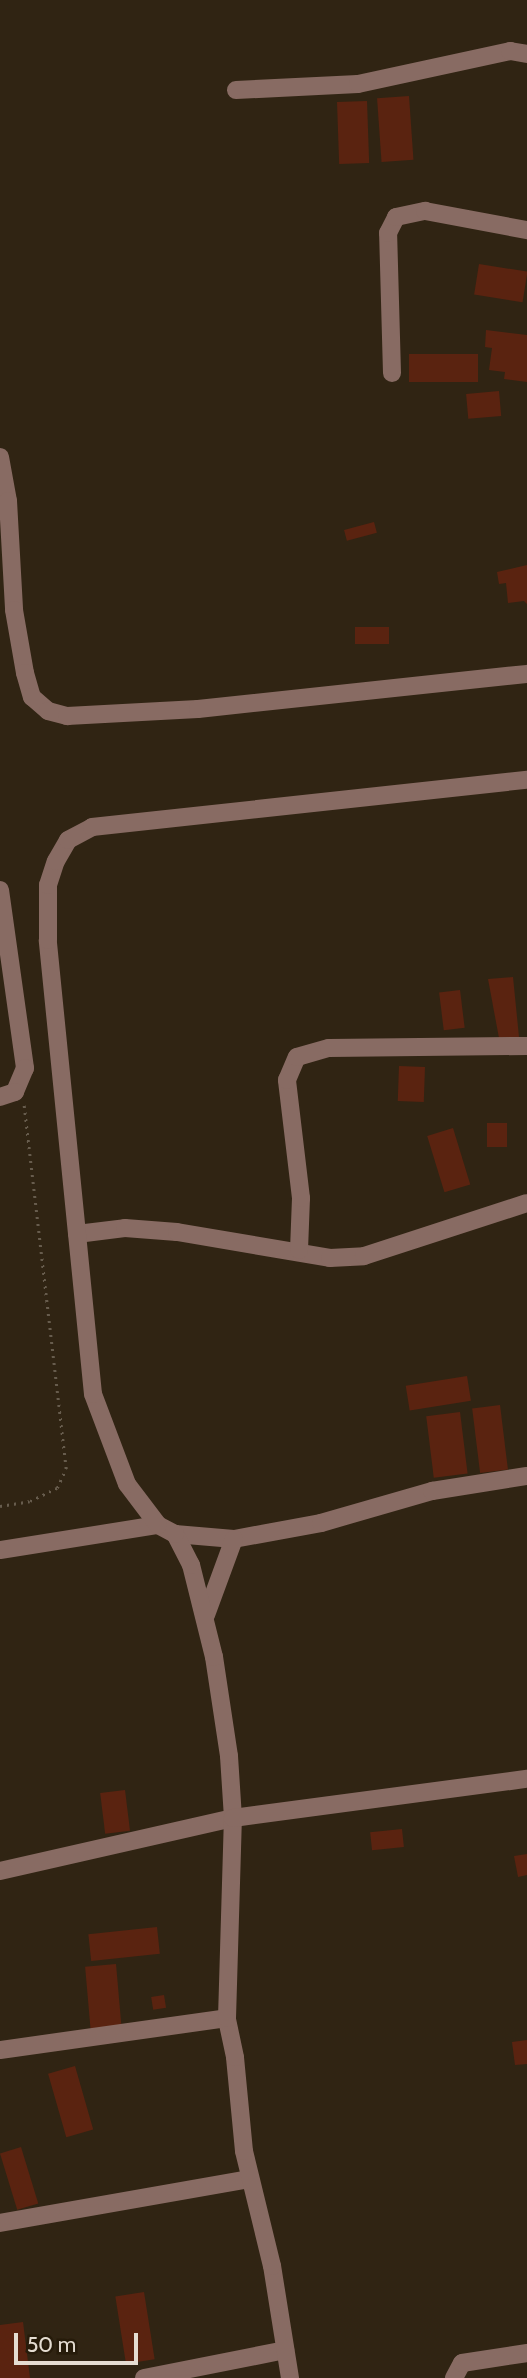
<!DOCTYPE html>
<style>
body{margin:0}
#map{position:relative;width:527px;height:2378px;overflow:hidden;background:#302413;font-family:Cabin,sans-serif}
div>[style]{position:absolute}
.building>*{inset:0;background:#5a2310;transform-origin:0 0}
.path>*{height:2.5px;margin-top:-1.25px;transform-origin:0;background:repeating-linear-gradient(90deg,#675c4d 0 2px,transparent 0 7px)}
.minor>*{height:18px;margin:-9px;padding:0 9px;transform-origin:9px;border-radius:9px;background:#886b63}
span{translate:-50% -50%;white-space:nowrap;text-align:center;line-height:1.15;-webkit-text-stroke:5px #261b0a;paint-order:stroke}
.scale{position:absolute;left:14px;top:2333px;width:124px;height:32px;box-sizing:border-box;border:4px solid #e5ddd2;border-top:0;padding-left:9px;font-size:21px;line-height:24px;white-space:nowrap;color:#e5ddd2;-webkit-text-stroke:5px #261b0a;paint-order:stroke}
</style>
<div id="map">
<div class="building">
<div style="left:409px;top:96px;width:64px;height:32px;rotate:86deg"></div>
<div style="left:367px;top:101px;width:62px;height:30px;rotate:88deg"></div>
<div style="left:479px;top:264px;width:49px;height:31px;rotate:9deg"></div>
<div style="clip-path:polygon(486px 330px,527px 335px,527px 382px,504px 379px,505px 372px,489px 370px,492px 348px,485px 347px)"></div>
<div style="left:478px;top:354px;width:28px;height:69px;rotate:90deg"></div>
<div style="left:499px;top:391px;width:25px;height:33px;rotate:85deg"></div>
<div style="left:374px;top:522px;width:11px;height:31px;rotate:75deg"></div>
<div style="clip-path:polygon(527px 565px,527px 604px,524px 601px,508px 603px,506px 583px,499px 584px,497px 572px)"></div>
<div style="left:389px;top:627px;width:17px;height:34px;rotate:90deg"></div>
<div style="clip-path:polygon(513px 977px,519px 1037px,499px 1038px,488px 979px)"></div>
<div style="left:460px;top:990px;width:38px;height:21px;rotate:83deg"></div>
<div style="left:399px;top:1066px;width:26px;height:35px;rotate:2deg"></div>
<div style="left:487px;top:1123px;width:20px;height:24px"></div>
<div style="left:453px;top:1128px;width:59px;height:27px;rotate:73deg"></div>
<div style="left:467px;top:1376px;width:25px;height:62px;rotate:81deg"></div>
<div style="left:500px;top:1405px;width:65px;height:28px;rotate:83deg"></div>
<div style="left:460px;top:1412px;width:62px;height:34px;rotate:83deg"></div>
<div style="left:125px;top:1790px;width:41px;height:25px;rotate:83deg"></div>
<div style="left:402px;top:1829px;width:18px;height:32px;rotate:84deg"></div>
<div style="clip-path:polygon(527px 1854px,527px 1875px,518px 1877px,514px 1856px)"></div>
<div style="left:157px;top:1927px;width:27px;height:69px;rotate:84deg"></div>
<div style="left:116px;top:1964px;width:62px;height:31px;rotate:85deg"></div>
<div style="left:164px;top:1995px;width:13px;height:13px;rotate:81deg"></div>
<div style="clip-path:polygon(527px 2040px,527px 2064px,515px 2065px,512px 2042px)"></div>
<div style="left:75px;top:2066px;width:66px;height:28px;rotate:74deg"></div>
<div style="left:21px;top:2147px;width:59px;height:22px;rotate:73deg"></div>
<div style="left:144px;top:2292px;width:68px;height:29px;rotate:81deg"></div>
<div style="clip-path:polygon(23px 2322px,30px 2378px,0 2378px,0 2325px)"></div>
</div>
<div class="path">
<div style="left:0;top:1506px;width:30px;rotate:-9deg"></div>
<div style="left:30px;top:1501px;width:30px;rotate:-26deg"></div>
<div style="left:57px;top:1488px;width:21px;rotate:-65deg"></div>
<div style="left:66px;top:1469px;width:366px;rotate:-96.6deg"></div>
</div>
<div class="minor">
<div style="left:236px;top:90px;width:122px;rotate:-2.8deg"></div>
<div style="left:358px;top:84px;width:156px;rotate:-12.2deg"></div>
<div style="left:510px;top:51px;width:17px;rotate:10deg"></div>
<div style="left:392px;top:373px;width:140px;rotate:-91.6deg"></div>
<div style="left:388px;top:233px;width:18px;rotate:-63deg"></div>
<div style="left:396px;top:217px;width:30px;rotate:-12deg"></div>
<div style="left:425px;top:211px;width:104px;rotate:10.6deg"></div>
<div style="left:0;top:457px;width:45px;rotate:79.7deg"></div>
<div style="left:8px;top:501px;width:109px;rotate:86.8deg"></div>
<div style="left:14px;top:610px;width:64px;rotate:80.1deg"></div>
<div style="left:25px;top:673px;width:25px;rotate:74deg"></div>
<div style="left:32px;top:697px;width:21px;rotate:41deg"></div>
<div style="left:48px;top:711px;width:20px;rotate:15deg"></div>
<div style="left:67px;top:716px;width:131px;rotate:-3.1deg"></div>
<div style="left:198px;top:709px;width:331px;rotate:-6.1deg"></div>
<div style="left:0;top:890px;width:180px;rotate:82deg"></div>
<div style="left:25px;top:1068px;width:26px;rotate:113deg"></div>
<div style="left:15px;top:1092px;width:16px;rotate:162deg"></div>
<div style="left:77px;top:1234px;width:48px;rotate:-7.1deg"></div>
<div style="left:125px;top:1228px;width:52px;rotate:4.4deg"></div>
<div style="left:177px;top:1232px;width:155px;rotate:9.6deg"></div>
<div style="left:330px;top:1258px;width:34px;rotate:-3deg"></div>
<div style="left:364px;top:1256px;width:171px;rotate:-18deg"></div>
<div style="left:299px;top:1250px;width:52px;rotate:-87.8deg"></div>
<div style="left:301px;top:1198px;width:119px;rotate:-96.8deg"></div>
<div style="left:287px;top:1080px;width:25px;rotate:-67deg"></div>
<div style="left:297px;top:1057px;width:33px;rotate:-16deg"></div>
<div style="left:329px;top:1048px;width:198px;rotate:-0.6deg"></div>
<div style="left:175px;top:1534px;width:59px;rotate:4.8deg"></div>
<div style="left:234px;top:1539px;width:88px;rotate:-10.4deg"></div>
<div style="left:321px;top:1523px;width:116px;rotate:-16.1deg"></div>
<div style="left:432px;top:1491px;width:96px;rotate:-9deg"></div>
<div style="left:0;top:1550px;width:160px;rotate:-9deg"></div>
<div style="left:206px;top:1615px;width:81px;rotate:-69.8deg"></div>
<div style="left:0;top:1871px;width:239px;rotate:-12.8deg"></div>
<div style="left:233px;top:1818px;width:62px;rotate:-93.7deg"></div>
<div style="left:229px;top:1756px;width:100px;rotate:-98.6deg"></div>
<div style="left:214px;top:1657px;width:95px;rotate:-104deg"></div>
<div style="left:191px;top:1565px;width:35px;rotate:-117deg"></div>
<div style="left:175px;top:1534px;width:19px;rotate:-152deg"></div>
<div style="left:158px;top:1525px;width:51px;rotate:-127.1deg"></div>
<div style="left:127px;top:1484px;width:96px;rotate:-110.7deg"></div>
<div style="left:93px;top:1394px;width:456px;rotate:-95.7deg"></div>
<div style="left:48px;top:940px;width:55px;rotate:-90deg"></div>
<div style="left:48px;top:885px;width:25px;rotate:-72deg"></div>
<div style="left:56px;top:861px;width:24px;rotate:-60deg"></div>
<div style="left:68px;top:840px;width:27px;rotate:-28deg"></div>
<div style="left:92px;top:827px;width:438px;rotate:-6.2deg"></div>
<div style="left:0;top:2050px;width:229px;rotate:-8deg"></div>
<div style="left:0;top:2223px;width:254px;rotate:-10deg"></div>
<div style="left:144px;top:2378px;width:144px;rotate:-11.2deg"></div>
<div style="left:290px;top:2378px;width:113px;rotate:-99.1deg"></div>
<div style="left:272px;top:2266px;width:118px;rotate:-103.7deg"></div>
<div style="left:244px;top:2151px;width:94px;rotate:-95.5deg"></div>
<div style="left:235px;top:2057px;width:40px;rotate:-102deg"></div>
<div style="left:227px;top:2018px;width:200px;rotate:-88.3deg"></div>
<div style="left:233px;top:1818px;width:297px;rotate:-7.6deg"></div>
<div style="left:454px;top:2378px;width:17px;rotate:-62deg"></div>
<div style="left:462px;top:2363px;width:66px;rotate:-8.7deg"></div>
</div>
<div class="scale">50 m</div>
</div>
